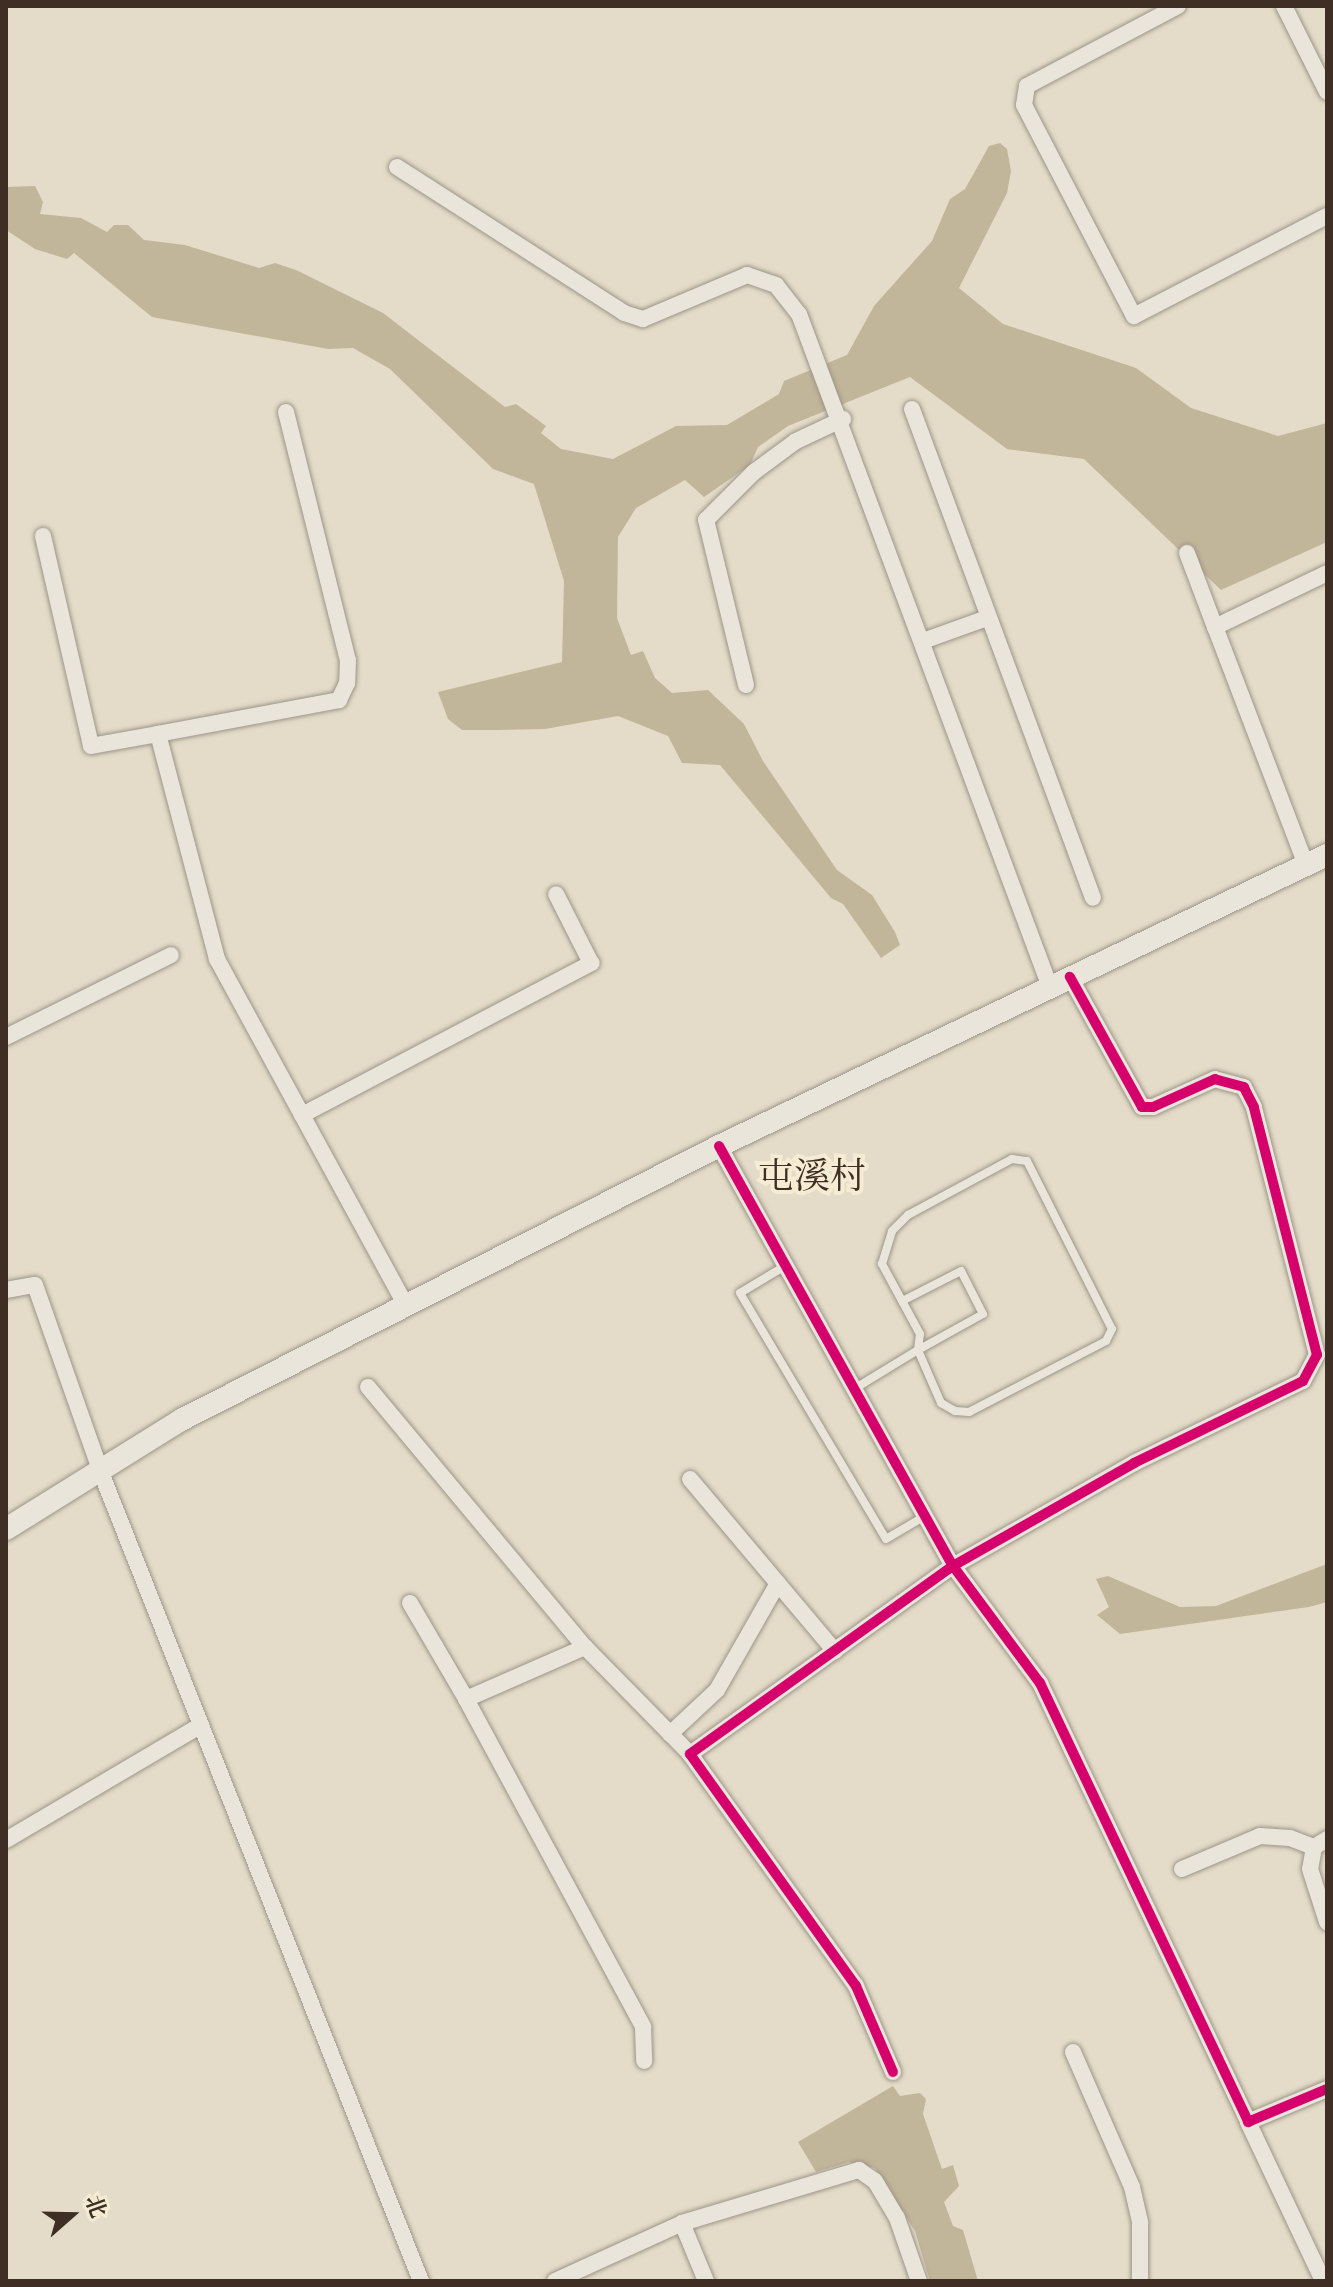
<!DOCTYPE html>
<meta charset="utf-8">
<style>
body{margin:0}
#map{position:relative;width:1333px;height:2287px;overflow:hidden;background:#e4dcc8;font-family:"Libre Bodoni","Noto Serif SC",serif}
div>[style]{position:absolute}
.water>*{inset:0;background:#c2b69a}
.roads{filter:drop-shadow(0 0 2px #9c9588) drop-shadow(0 0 2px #9c9588)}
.lane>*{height:8px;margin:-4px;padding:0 4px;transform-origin:4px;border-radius:4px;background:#eae5db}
.street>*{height:16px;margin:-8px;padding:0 8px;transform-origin:8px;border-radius:8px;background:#eae5db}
.secondary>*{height:22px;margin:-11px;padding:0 11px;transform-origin:11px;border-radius:11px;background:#eae5db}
.cycleway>*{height:10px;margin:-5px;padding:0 5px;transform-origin:5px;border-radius:5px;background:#d6006c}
span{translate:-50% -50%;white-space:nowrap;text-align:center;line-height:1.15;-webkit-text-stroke:8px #f6ecd3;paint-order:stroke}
.quarter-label{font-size:36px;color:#3f2e23}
.frame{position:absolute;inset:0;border:8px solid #3f2e23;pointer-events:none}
.north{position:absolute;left:32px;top:2175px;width:80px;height:80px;-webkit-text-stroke:6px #f6ecd3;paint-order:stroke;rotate:70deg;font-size:22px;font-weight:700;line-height:32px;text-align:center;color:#3f2e23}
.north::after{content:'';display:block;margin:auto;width:28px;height:36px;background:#3f2e23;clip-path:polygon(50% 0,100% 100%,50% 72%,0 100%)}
</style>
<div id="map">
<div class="water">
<div style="clip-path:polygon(1000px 143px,1007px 149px,1011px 171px,1007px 193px,959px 288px,1003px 324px,1136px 368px,1191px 408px,1278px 436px,1327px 423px,1327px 542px,1221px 590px,1084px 459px,1007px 449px,910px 377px,788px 426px,758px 447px,750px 465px,704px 497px,685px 480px,636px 508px,618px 537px,617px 618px,631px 655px,643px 651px,655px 678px,672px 693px,708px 690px,744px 724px,763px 761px,837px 870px,872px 895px,895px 932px,900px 945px,881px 958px,843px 904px,831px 898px,720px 765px,682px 763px,668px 736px,618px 716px,545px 729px,499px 730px,462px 730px,448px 719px,438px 692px,562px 662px,564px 581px,534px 484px,493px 469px,390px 369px,353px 348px,328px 349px,152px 317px,74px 253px,67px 259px,35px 249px,6px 230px,6px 187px,35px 186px,43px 202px,40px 214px,81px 218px,107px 232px,114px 225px,128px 225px,144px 240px,185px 245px,259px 268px,275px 263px,296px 270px,383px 313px,505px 407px,516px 404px,546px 426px,541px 433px,561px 449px,613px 459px,676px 426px,727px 425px,779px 394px,784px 381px,847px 355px,874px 306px,932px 241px,950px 199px,965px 189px,989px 146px)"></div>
<div style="clip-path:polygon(1327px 1564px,1327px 1602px,1309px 1607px,1120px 1634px,1097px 1615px,1109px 1607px,1096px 1579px,1108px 1576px,1180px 1607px,1216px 1606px)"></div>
<div style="clip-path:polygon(893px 2086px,900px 2096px,920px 2093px,926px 2099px,923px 2114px,942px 2169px,953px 2165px,959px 2186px,944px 2202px,953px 2226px,963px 2230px,978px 2281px,930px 2281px,915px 2231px,875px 2168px,849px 2162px,816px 2172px,798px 2142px)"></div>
</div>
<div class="roads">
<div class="lane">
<div style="left:785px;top:1266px;width:52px;rotate:149deg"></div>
<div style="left:740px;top:1293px;width:286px;rotate:59.3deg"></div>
<div style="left:886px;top:1539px;width:45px;rotate:-30.5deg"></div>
<div style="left:854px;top:1389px;width:75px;rotate:-31.4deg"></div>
<div style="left:918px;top:1350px;width:16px;rotate:-83deg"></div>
<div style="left:920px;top:1334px;width:80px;rotate:-118.5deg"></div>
<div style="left:882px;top:1264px;width:34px;rotate:-73deg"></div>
<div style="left:892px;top:1231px;width:23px;rotate:-45deg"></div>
<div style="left:908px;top:1215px;width:118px;rotate:-28.3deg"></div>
<div style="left:1012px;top:1159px;width:15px;rotate:8deg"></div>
<div style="left:1027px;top:1161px;width:188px;rotate:63.2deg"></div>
<div style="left:1112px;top:1329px;width:13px;rotate:117deg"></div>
<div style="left:1106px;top:1341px;width:154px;rotate:152.6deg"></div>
<div style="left:969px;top:1412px;width:14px;rotate:-176deg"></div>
<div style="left:955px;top:1411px;width:16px;rotate:-150deg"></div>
<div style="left:941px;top:1403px;width:58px;rotate:-113.5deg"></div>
<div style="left:918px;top:1350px;width:74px;rotate:-29deg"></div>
<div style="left:983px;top:1314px;width:48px;rotate:-117.1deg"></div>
<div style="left:961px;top:1271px;width:66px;rotate:153deg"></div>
</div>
<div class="street">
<div style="left:1178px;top:6px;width:171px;rotate:152.1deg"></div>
<div style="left:1027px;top:86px;width:19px;rotate:99deg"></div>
<div style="left:1024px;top:105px;width:238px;rotate:62.5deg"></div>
<div style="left:1134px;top:316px;width:217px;rotate:-27.4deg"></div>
<div style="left:1284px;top:6px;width:96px;rotate:63.4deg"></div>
<div style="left:397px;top:167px;width:270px;rotate:32.7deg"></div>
<div style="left:624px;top:313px;width:20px;rotate:18deg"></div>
<div style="left:643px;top:319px;width:113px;rotate:-22.9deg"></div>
<div style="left:747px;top:275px;width:31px;rotate:19deg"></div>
<div style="left:776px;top:285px;width:37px;rotate:52deg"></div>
<div style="left:799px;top:314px;width:718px;rotate:69.55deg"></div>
<div style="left:912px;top:409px;width:521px;rotate:69.69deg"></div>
<div style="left:286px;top:412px;width:256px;rotate:76deg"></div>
<div style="left:348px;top:660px;width:23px;rotate:92deg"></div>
<div style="left:347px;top:683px;width:19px;rotate:115deg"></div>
<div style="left:339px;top:700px;width:184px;rotate:169.4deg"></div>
<div style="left:158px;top:734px;width:233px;rotate:75.3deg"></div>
<div style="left:217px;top:959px;width:395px;rotate:61.4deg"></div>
<div style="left:43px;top:536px;width:215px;rotate:77.1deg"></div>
<div style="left:91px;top:746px;width:68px;rotate:-10.2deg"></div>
<div style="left:1187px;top:553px;width:79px;rotate:69.3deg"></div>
<div style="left:923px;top:641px;width:68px;rotate:-19.8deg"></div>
<div style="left:746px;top:685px;width:170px;rotate:-103.6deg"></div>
<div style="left:706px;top:520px;width:68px;rotate:-45deg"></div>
<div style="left:754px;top:472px;width:52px;rotate:-36.4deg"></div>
<div style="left:796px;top:441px;width:52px;rotate:-25.1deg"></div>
<div style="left:1306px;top:865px;width:255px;rotate:-110.9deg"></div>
<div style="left:1215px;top:627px;width:124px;rotate:-25.7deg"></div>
<div style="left:6px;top:1037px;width:184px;rotate:-26.4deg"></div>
<div style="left:302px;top:1115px;width:327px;rotate:-27.7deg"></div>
<div style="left:591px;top:963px;width:77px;rotate:-116.9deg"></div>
<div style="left:719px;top:1146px;width:481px;rotate:60.9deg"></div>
<div style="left:953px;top:1566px;width:146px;rotate:53.4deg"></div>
<div style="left:1040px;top:1683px;width:486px;rotate:64.6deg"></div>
<div style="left:1248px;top:2122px;width:86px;rotate:-22.7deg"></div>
<div style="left:6px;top:1290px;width:29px;rotate:-10deg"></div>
<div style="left:35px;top:1285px;width:196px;rotate:70.6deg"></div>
<div style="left:100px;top:1470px;width:872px;rotate:68.41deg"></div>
<div style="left:368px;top:1387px;width:339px;rotate:50.2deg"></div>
<div style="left:585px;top:1647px;width:150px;rotate:45.5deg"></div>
<div style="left:690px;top:1479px;width:225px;rotate:49.9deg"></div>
<div style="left:410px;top:1603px;width:111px;rotate:59.7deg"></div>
<div style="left:585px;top:1647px;width:130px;rotate:156.4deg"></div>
<div style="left:466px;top:1699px;width:373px;rotate:61.6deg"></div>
<div style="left:643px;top:2027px;width:34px;rotate:88deg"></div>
<div style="left:670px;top:1734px;width:64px;rotate:-43.1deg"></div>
<div style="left:717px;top:1690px;width:123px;rotate:-60.3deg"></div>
<div style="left:1327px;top:1839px;width:15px;rotate:148deg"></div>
<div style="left:1314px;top:1847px;width:22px;rotate:100deg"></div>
<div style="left:1310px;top:1869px;width:56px;rotate:72.2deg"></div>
<div style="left:6px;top:1840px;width:226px;rotate:-30.5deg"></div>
<div style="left:1182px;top:1869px;width:85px;rotate:-22.9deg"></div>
<div style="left:1260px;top:1836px;width:30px;rotate:4deg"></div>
<div style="left:1290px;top:1838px;width:26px;rotate:21deg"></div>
<div style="left:1073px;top:2052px;width:147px;rotate:66.4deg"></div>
<div style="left:1132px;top:2187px;width:37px;rotate:77deg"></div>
<div style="left:1140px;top:2223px;width:58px;rotate:90deg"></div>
<div style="left:893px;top:2072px;width:94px;rotate:-113.3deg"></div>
<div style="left:856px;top:1986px;width:285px;rotate:-125.6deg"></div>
<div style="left:690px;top:1754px;width:323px;rotate:-35.6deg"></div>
<div style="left:953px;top:1566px;width:208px;rotate:-29.6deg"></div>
<div style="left:1134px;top:1463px;width:188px;rotate:-25.9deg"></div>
<div style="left:1303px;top:1381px;width:30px;rotate:-62deg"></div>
<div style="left:1317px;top:1355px;width:256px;rotate:-104.3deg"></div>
<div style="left:1254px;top:1107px;width:22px;rotate:-117deg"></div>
<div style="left:1244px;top:1087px;width:30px;rotate:-165deg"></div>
<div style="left:1215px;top:1079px;width:68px;rotate:155.7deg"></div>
<div style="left:1153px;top:1107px;width:11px;rotate:180deg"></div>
<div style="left:1142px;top:1107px;width:149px;rotate:-119deg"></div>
<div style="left:1248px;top:2122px;width:176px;rotate:64.7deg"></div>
<div style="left:682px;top:2223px;width:63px;rotate:67.5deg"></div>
<div style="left:555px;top:2281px;width:140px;rotate:-24.5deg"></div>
<div style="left:682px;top:2223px;width:185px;rotate:-16.7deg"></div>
<div style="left:859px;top:2170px;width:19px;rotate:35deg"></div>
<div style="left:875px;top:2181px;width:43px;rotate:59.3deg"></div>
<div style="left:897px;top:2218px;width:67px;rotate:70.8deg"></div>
</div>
<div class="secondary">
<div style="left:6px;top:1529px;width:208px;rotate:-31.9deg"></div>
<div style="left:183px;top:1419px;width:602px;rotate:-26.99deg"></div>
<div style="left:719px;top:1146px;width:674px;rotate:-25.58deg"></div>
</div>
</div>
<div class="cycleway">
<div style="left:719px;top:1146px;width:481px;rotate:60.9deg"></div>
<div style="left:953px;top:1566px;width:146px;rotate:53.4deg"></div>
<div style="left:1040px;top:1683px;width:486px;rotate:64.6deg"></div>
<div style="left:1248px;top:2122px;width:86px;rotate:-22.7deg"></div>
<div style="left:893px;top:2072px;width:94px;rotate:-113.3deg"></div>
<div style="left:856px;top:1986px;width:285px;rotate:-125.6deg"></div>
<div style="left:690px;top:1754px;width:323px;rotate:-35.6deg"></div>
<div style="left:953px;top:1566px;width:208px;rotate:-29.6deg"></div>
<div style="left:1134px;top:1463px;width:188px;rotate:-25.9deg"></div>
<div style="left:1303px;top:1381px;width:30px;rotate:-62deg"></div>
<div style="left:1317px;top:1355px;width:256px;rotate:-104.3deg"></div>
<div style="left:1254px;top:1107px;width:22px;rotate:-117deg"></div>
<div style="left:1244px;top:1087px;width:30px;rotate:-165deg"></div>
<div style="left:1215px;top:1079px;width:68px;rotate:155.7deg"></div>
<div style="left:1153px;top:1107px;width:11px;rotate:180deg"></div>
<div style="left:1142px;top:1107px;width:149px;rotate:-119deg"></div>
</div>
<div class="quarter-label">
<span style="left:812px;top:1178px">屯溪村</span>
</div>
<div class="frame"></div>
<div class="north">北</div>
</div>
